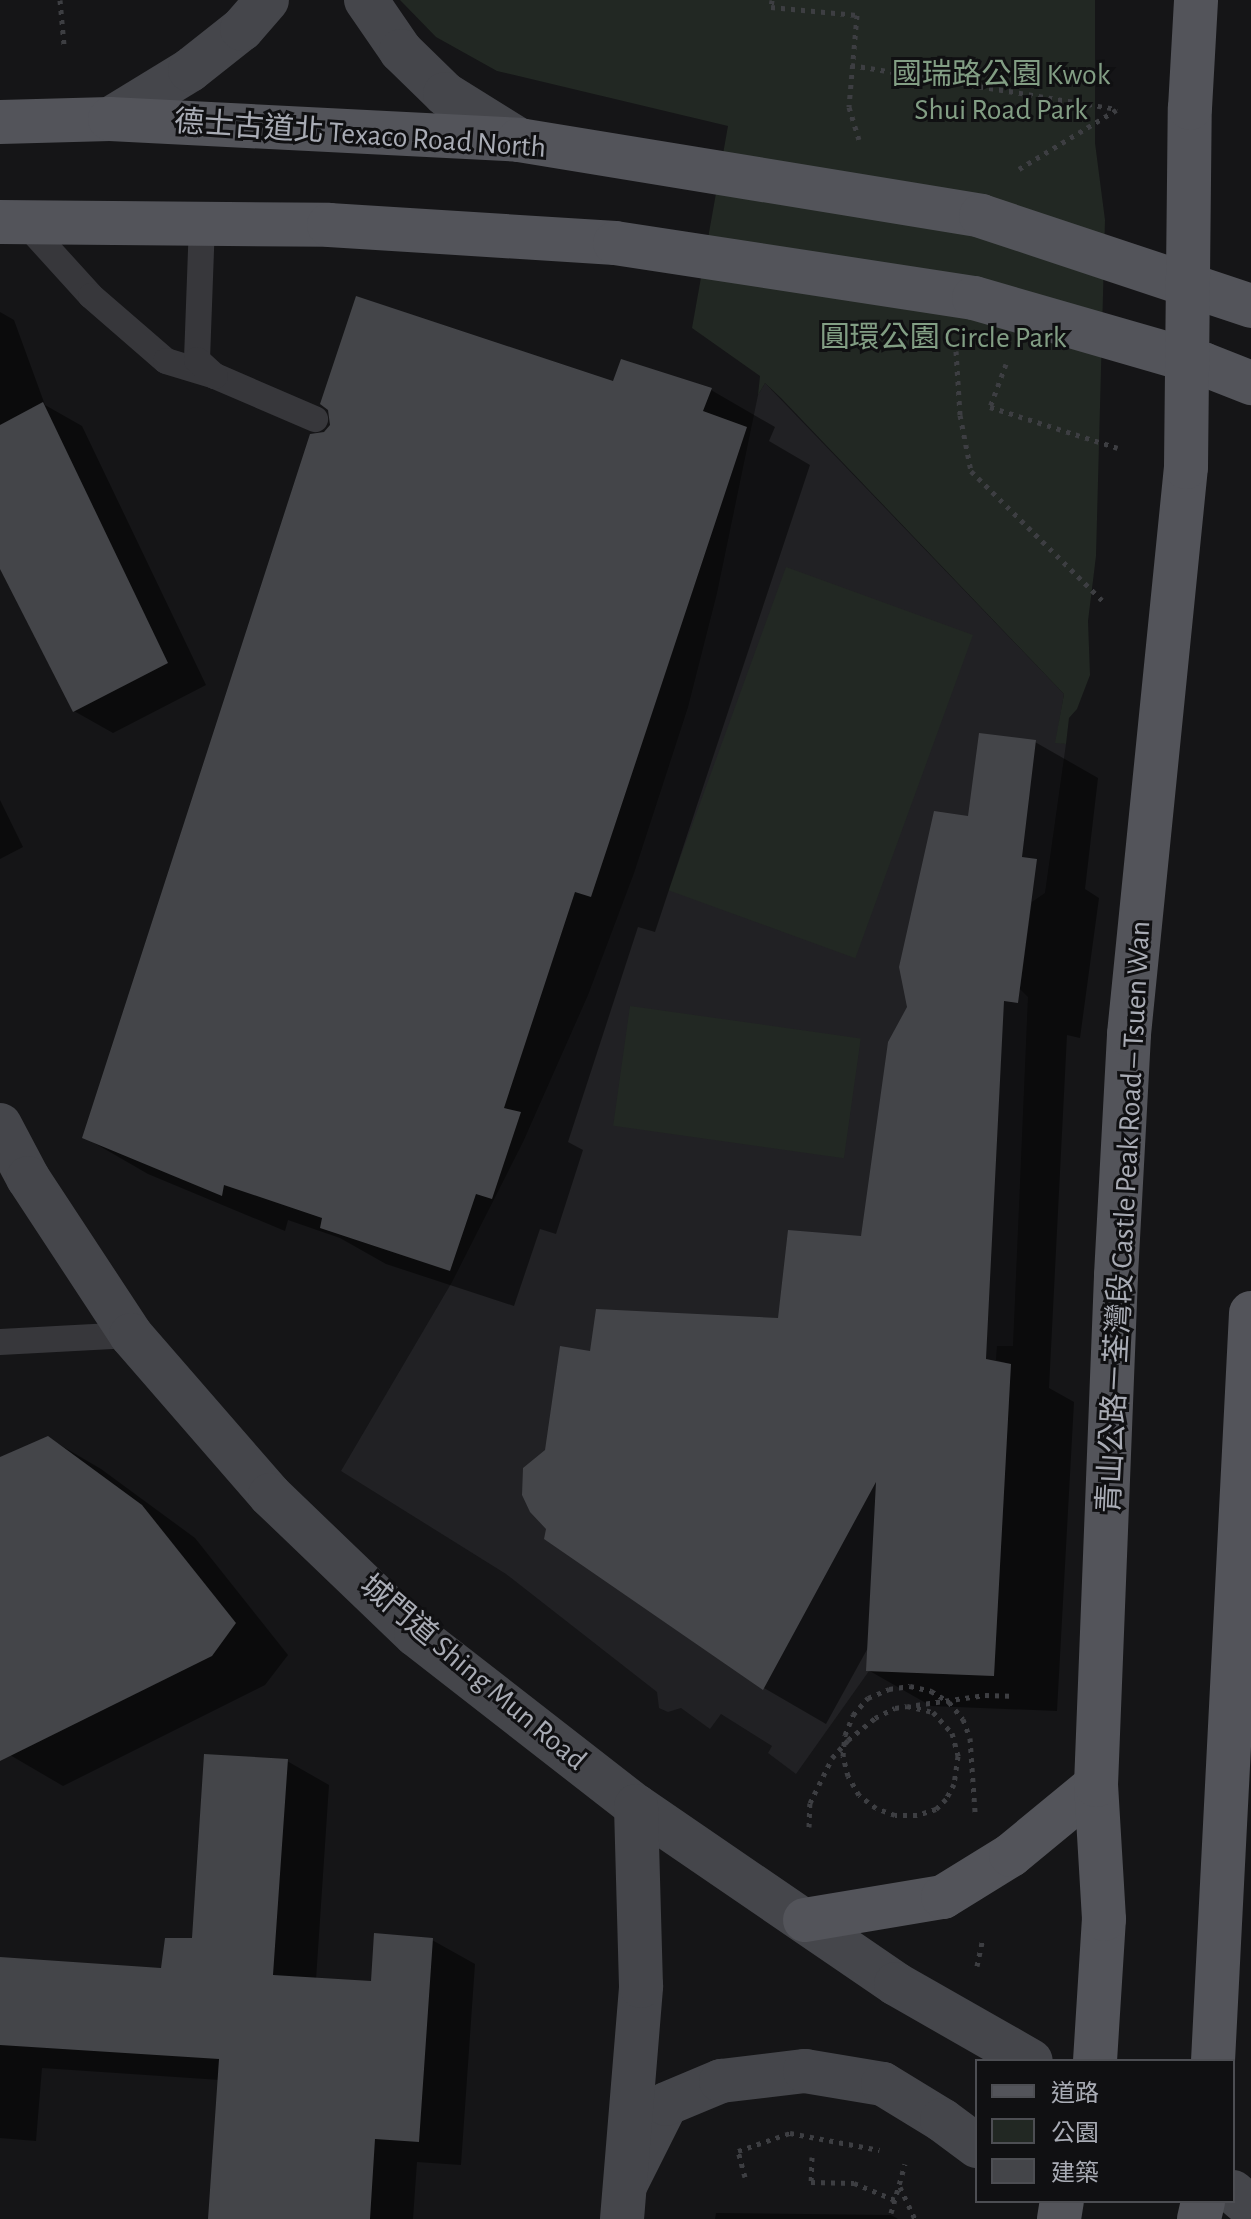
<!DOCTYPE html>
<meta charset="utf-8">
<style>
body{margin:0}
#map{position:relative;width:1251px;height:2219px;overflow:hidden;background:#151517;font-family:"Alegreya Sans","Noto Sans TC",sans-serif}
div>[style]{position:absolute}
.built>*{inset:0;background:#212124}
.green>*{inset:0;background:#222823;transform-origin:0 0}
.shadow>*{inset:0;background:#0007}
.building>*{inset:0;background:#444549}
.path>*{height:5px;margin-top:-2.5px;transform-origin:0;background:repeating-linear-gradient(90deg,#3d3e42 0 4px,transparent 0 10px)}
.service>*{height:26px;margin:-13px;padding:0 13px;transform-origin:13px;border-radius:13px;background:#37373b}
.secondary>*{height:44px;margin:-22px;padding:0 22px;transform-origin:22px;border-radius:22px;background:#45464b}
.primary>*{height:44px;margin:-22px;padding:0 22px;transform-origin:22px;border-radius:22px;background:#53545a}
span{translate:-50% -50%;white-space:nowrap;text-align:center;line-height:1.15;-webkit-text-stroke:6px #101012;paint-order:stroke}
.park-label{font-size:30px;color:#829e84}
.street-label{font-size:30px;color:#a9acb5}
.legend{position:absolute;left:975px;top:2059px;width:260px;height:144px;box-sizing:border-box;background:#101012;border:2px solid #4d4e53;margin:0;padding:10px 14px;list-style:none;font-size:24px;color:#a9acb5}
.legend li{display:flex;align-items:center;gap:16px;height:40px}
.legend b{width:40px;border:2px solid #4d4e53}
</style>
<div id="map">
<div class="built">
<div style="clip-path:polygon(765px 383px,1064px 694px,1056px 742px,1066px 744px,1045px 893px,1032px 902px,1020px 989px,1028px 997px,1013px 1346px,997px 1346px,996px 1360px,1011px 1364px,994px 1676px,869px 1671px,796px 1774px,768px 1753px,772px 1746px,721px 1714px,710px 1729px,681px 1708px,668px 1712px,659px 1708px,657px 1692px,506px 1574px,341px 1471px,452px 1282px,523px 1142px,588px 995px,634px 873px,688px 707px,717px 593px,758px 395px)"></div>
</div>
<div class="green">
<div style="clip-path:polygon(400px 0,1095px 0,1095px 143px,1105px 220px,1096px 556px,1088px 621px,1090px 675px,1077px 709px,1069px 718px,1066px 744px,1055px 743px,1064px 694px,781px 398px,765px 383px,758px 395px,760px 376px,692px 328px,728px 126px,497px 71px,436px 37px)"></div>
<div style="left:786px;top:567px;width:199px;height:344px;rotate:20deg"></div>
<div style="left:630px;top:1006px;width:233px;height:121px;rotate:8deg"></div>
</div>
<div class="shadow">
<div style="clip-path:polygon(0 312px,14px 320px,45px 405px,82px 426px,206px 685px,113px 733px,74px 711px,0 564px)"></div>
<div style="clip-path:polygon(622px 361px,711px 390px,775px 427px,769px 441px,810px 465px,655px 932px,638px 927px,568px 1142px,583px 1150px,556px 1234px,540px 1229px,514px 1306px,386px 1264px,340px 1238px,288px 1220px,285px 1231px,148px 1174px,84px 1137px,614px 384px)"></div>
<div style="clip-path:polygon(1035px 742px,1098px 778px,1085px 889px,1099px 898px,1080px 1038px,1067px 1035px,1049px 1388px,1074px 1402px,1057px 1711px,931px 1706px,868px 1670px,869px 1646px,826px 1724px,764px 1688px,547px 1451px,591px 1353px,780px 1320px,863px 1238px,909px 1007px,970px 818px)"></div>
<div style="clip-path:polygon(0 800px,23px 847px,0 859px)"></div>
<div style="clip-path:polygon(48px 1438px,101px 1469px,195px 1538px,288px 1655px,265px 1685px,63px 1786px,10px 1755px,0 1743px,0 1459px)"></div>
<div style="clip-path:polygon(287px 1761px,329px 1785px,316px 1980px,373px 1983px,432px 1940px,475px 1964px,461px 2165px,417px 2162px,413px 2219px,210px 2219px,220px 2080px,42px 2068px,36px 2141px,0 2138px,0 1959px,163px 1970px,193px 1940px)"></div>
<div style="clip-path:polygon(716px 2213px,891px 2215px,898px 2219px,715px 2219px)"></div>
</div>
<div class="building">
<div style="clip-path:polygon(356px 296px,613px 381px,621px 359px,712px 388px,703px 411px,747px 427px,591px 897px,575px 892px,504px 1108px,521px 1112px,492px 1199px,476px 1194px,450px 1271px,320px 1228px,322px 1218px,224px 1185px,222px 1196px,82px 1138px,310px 434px,324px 432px,330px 425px,328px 410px,320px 404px)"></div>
<div style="clip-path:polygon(43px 402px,168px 663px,73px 712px,0 569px,0 425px)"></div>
<div style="clip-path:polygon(979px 733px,1036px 740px,1022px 857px,1037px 859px,1018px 1003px,1004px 1001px,986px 1359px,1011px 1364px,994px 1676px,866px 1671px,876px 1482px,763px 1690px,544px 1539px,546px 1529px,530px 1512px,522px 1495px,523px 1468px,545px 1450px,560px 1346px,590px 1351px,596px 1309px,778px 1318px,788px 1230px,861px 1236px,888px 1042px,907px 1007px,899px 967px,934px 811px,968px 816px)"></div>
<div style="clip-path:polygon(48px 1436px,142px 1505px,236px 1623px,212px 1656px,0 1761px,0 1457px)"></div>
<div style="clip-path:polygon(204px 1754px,288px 1759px,273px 1975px,371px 1981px,374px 1933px,433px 1938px,419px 2142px,375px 2139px,370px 2219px,208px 2219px,219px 2059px,0 2045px,0 1957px,161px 1968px,165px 1938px,192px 1938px)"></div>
</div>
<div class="path">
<div style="left:60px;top:0;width:45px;rotate:84.9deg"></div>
<div style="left:772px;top:0;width:7px;rotate:98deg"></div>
<div style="left:771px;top:7px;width:86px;rotate:5.3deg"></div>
<div style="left:857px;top:15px;width:92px;rotate:95deg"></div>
<div style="left:849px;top:107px;width:34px;rotate:73deg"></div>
<div style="left:851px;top:65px;width:270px;rotate:9.4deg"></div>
<div style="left:1019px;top:169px;width:114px;rotate:-31.3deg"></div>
<div style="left:956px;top:351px;width:64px;rotate:86.4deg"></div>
<div style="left:960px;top:415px;width:57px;rotate:78.9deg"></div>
<div style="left:971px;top:471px;width:187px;rotate:44.6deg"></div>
<div style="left:1006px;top:364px;width:46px;rotate:110.4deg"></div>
<div style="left:990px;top:407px;width:134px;rotate:17.8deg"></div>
<div style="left:916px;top:1705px;width:70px;rotate:-8.2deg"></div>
<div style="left:985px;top:1695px;width:25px;rotate:2deg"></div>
<div style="left:809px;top:1827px;width:24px;rotate:-88deg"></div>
<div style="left:810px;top:1803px;width:50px;rotate:-63.9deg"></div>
<div style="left:832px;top:1758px;width:24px;rotate:-48deg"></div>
<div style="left:848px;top:1740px;width:35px;rotate:-39deg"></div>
<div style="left:875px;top:1718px;width:22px;rotate:-27deg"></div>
<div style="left:895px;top:1708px;width:12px;rotate:-9deg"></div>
<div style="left:907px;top:1706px;width:27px;rotate:13deg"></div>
<div style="left:933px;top:1712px;width:28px;rotate:48deg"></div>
<div style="left:952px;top:1733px;width:24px;rotate:75deg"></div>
<div style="left:958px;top:1756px;width:28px;rotate:98deg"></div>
<div style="left:954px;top:1784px;width:17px;rotate:118deg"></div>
<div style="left:946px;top:1799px;width:14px;rotate:135deg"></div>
<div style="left:936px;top:1809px;width:20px;rotate:162deg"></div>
<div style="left:917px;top:1815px;width:22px;rotate:180deg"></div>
<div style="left:895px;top:1815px;width:20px;rotate:-160deg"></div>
<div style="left:876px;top:1808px;width:21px;rotate:-143deg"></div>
<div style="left:859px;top:1795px;width:22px;rotate:-120deg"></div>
<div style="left:848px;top:1776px;width:21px;rotate:-104deg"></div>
<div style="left:843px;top:1756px;width:21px;rotate:-85deg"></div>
<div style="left:845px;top:1735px;width:22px;rotate:-68deg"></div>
<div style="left:853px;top:1715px;width:23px;rotate:-49deg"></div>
<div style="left:868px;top:1698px;width:23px;rotate:-23deg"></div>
<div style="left:889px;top:1689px;width:21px;rotate:-8deg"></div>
<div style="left:910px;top:1686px;width:22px;rotate:13deg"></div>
<div style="left:931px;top:1691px;width:21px;rotate:31deg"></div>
<div style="left:949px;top:1702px;width:22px;rotate:51deg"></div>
<div style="left:963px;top:1719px;width:20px;rotate:70deg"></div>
<div style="left:970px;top:1738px;width:74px;rotate:86.1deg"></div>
<div style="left:977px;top:1966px;width:29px;rotate:-78deg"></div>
<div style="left:812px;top:2157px;width:25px;rotate:92deg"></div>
<div style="left:811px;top:2182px;width:43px;rotate:1.3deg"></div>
<div style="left:854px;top:2183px;width:44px;rotate:22.5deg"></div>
<div style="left:745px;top:2177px;width:27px;rotate:-105deg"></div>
<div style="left:738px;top:2151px;width:55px;rotate:-19.1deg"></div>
<div style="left:790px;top:2133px;width:91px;rotate:10.8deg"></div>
<div style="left:900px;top:2187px;width:35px;rotate:65deg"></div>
<div style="left:891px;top:2213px;width:51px;rotate:-74.1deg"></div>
</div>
<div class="service">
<div style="left:23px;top:221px;width:101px;rotate:47.8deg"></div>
<div style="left:91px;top:296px;width:99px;rotate:40.9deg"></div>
<div style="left:166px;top:361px;width:51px;rotate:17deg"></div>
<div style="left:215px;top:376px;width:109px;rotate:23.3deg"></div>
<div style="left:202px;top:223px;width:137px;rotate:92.1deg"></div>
<div style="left:197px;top:360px;width:24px;rotate:42deg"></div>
<div style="left:0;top:1342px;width:131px;rotate:-3.1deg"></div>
</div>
<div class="secondary">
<div style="left:366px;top:0;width:62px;rotate:55.5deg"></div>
<div style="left:401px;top:51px;width:62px;rotate:44.3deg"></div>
<div style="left:445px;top:94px;width:87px;rotate:31.9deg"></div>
<div style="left:110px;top:119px;width:94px;rotate:-31.5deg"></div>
<div style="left:190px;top:70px;width:66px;rotate:-38.3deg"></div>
<div style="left:242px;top:29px;width:38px;rotate:-49deg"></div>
<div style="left:0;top:1125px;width:60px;rotate:62.2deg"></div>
<div style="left:28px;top:1178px;width:188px;rotate:56.7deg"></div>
<div style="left:131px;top:1335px;width:212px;rotate:49deg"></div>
<div style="left:270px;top:1495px;width:202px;rotate:43.8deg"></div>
<div style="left:416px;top:1635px;width:279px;rotate:37.9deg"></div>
<div style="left:636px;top:1806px;width:315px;rotate:34.4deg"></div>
<div style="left:896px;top:1984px;width:155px;rotate:29.7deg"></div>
<div style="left:626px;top:2184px;width:89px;rotate:-63.4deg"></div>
<div style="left:666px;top:2104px;width:60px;rotate:-22.7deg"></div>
<div style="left:721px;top:2081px;width:85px;rotate:-6.8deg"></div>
<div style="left:805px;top:2071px;width:79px;rotate:9.5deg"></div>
<div style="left:883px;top:2084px;width:69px;rotate:31.4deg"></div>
<div style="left:942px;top:2120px;width:44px;rotate:36.6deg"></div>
<div style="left:1233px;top:2192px;width:23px;rotate:40deg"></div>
<div style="left:622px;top:2219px;width:234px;rotate:-85.3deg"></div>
<div style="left:641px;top:1986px;width:180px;rotate:-91.6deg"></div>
</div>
<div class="primary">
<div style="left:0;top:122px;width:110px;rotate:-1.6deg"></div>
<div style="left:110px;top:119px;width:410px;rotate:2.9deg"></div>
<div style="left:519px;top:140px;width:468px;rotate:9.3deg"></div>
<div style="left:981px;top:216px;width:285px;rotate:18.4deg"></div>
<div style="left:0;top:222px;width:329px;rotate:0.5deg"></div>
<div style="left:329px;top:225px;width:287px;rotate:3.6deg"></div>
<div style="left:615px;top:243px;width:363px;rotate:8.7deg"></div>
<div style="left:974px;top:298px;width:238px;rotate:16.1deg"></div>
<div style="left:1203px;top:364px;width:52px;rotate:21.6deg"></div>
<div style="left:805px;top:1920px;width:140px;rotate:-9.5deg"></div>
<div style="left:943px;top:1897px;width:80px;rotate:-31.7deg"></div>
<div style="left:1011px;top:1855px;width:110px;rotate:-39.5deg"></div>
<div style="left:1095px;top:2061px;width:142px;rotate:-86.4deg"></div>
<div style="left:1104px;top:1919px;width:134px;rotate:-93.4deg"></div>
<div style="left:1096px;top:1785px;width:510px;rotate:-87.75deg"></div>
<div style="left:1116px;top:1275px;width:241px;rotate:-86.9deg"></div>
<div style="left:1129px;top:1034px;width:570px;rotate:-84.26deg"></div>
<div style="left:1186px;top:467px;width:359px;rotate:-89.4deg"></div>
<div style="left:1190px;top:108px;width:108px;rotate:-86.8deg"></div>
<div style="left:1213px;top:2061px;width:749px;rotate:-87.09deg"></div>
<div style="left:1059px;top:2219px;width:18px;rotate:-81deg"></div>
<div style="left:1199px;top:2219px;width:18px;rotate:-77deg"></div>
</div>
<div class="park-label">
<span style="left:1001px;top:92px">國瑞路公園 Kwok<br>Shui Road Park</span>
<span style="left:943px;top:338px">圓環公園 Circle Park</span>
</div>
<div class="street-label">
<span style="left:360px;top:135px;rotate:4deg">德士古道北 Texaco Road North</span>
<span style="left:1125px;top:1217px;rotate:-87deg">青山公路－荃灣段 Castle Peak Road – Tsuen Wan</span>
<span style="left:473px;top:1673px;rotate:40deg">城門道 Shing Mun Road</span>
</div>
<ul class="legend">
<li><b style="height:10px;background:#53545a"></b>道路</li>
<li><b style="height:22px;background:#222823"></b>公園</li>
<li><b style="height:22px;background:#444549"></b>建築</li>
</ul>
</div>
